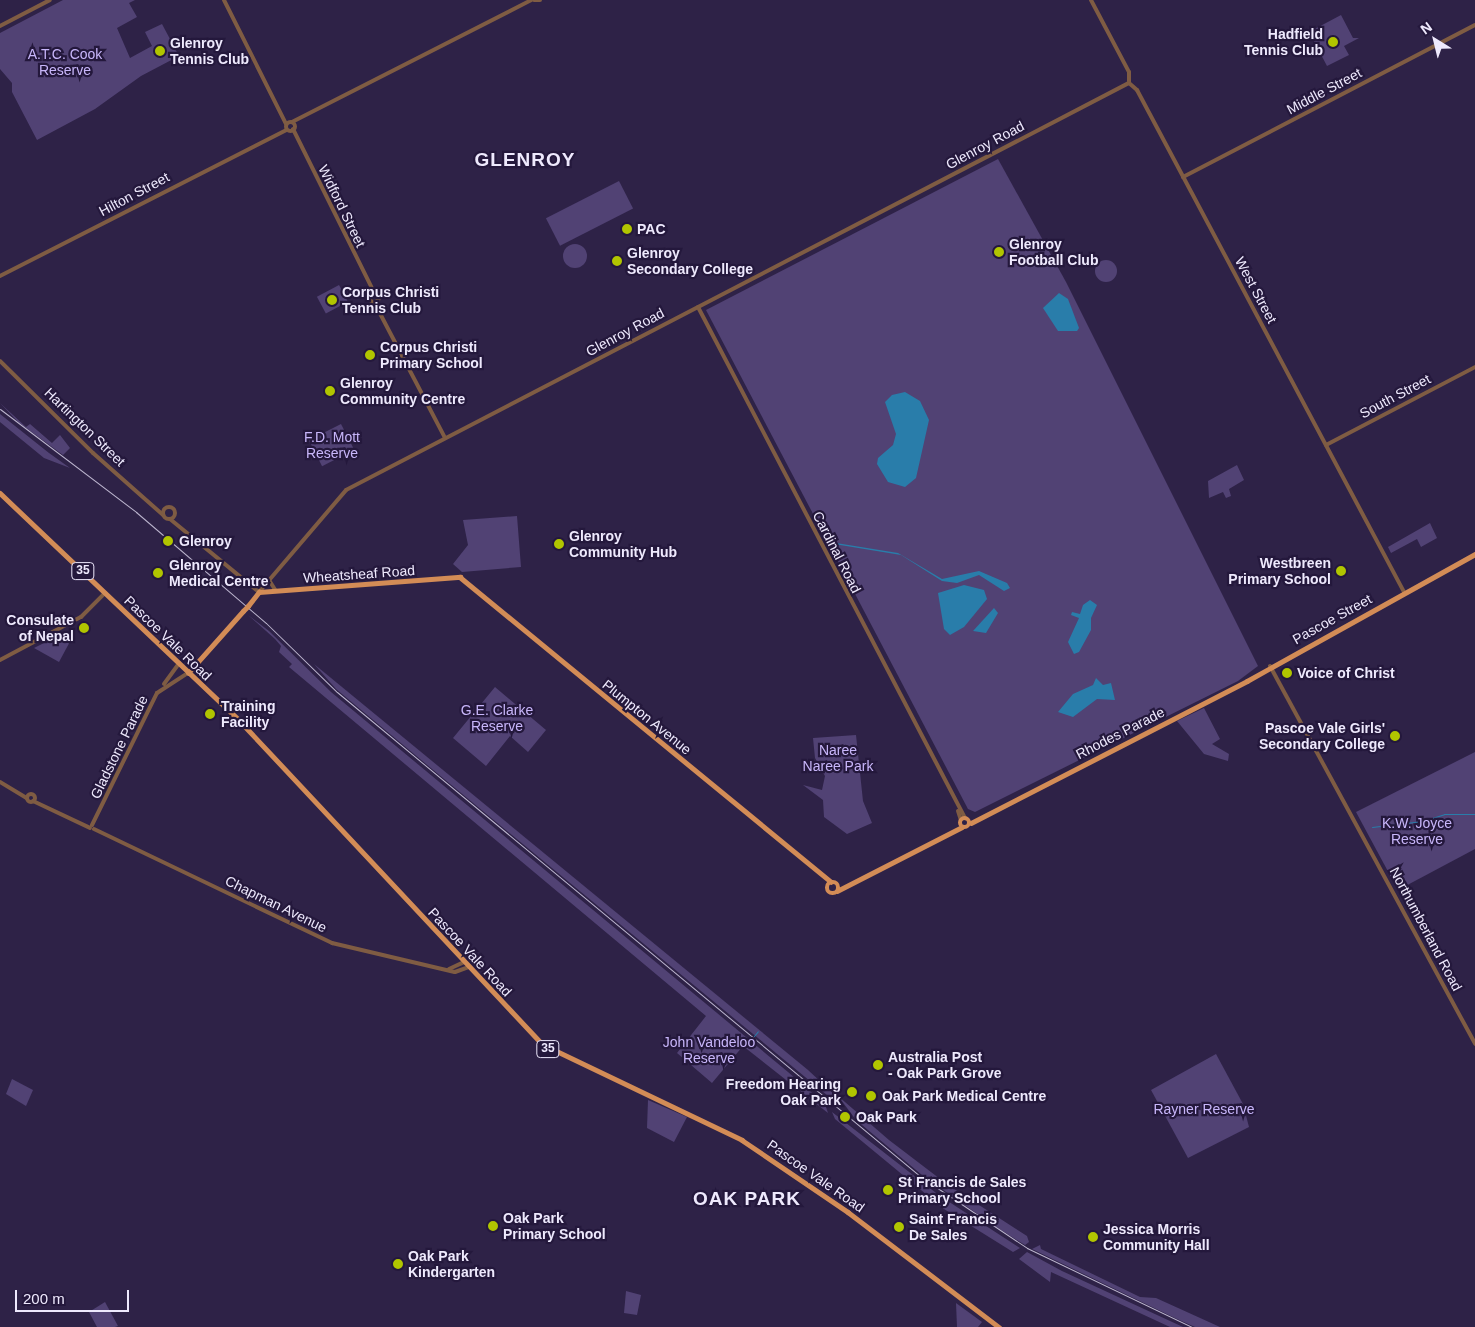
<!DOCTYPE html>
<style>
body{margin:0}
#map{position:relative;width:1475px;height:1327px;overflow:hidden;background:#2e2247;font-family:Helvetica,sans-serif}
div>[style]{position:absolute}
.green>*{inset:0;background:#514274;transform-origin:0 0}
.round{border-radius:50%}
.water>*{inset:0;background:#297daa}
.stream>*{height:1px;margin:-0.5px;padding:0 0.5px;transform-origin:0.5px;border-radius:0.5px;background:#297daa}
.minor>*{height:4px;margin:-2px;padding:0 2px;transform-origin:2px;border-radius:2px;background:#7f5c43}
.minor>.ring{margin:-2px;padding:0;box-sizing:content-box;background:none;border:4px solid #7f5c43;border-radius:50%}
.major>*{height:4.5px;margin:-2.25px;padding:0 2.25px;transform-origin:2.25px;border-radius:2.25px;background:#d38c56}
.major>.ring{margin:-2.25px;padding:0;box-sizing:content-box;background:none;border:4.5px solid #d38c56;border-radius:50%}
.rail>*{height:1px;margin:-0.5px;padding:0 0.5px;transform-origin:0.5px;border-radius:0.5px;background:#bcb5ce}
.major-bridge>*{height:4.5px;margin:-2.25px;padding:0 2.25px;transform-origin:2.25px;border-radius:2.25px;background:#d38c56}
.dots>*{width:14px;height:14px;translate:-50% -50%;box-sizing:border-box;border:2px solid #24183c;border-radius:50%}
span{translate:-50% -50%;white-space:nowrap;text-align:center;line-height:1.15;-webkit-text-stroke:4.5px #24183c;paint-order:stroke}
.shield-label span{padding:1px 4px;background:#24183c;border:1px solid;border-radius:4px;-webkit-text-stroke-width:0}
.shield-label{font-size:12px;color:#eee9fd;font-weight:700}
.poi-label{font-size:14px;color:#eee9fd;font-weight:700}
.right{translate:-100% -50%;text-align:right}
.left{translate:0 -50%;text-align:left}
.park-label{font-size:14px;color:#c8b6fa}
.street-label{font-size:14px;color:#eee9fd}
.district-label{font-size:19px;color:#eee9fd;font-weight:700;letter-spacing:1px}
.north{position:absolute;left:1410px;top:15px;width:50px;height:50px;-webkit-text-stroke:4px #24183c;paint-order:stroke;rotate:324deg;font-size:14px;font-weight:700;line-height:20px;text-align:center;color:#eee9fd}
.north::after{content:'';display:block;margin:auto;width:18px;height:22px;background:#eee9fd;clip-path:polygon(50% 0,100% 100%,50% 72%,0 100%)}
.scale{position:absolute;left:15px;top:1290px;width:114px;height:22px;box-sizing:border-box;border:2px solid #eee9fd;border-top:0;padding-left:6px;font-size:15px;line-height:18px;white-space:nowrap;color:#eee9fd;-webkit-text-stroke:4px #24183c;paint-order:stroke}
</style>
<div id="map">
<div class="green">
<div style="clip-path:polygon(63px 0,135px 0,129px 3px,137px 17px,117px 28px,130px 58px,152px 46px,145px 32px,162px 24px,179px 56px,141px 76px,95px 109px,37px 140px,12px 92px,12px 83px,0 69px,0 33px)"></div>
<div style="clip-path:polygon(1341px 15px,1353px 38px,1359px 38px,1344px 46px,1349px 55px,1327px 66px,1309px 32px)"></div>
<div style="clip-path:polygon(998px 159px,1066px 282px,1258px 666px,1238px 681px,975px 812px,968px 809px,706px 310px)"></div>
<div style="left:619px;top:181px;width:31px;height:82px;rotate:63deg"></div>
<div class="round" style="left:563px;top:244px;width:24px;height:24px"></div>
<div class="round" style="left:1095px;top:260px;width:22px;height:22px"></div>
<div style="left:339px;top:285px;width:19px;height:25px;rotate:62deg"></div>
<div style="clip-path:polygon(0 403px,26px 427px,30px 424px,52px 443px,60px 435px,70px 448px,63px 455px,18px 422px)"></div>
<div style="clip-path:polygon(0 414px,49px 453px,70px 468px,44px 458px,0 422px)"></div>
<div style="left:341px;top:424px;width:29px;height:36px;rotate:63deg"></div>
<div style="clip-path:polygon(1237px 465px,1244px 480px,1229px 489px,1231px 496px,1226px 498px,1223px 492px,1209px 498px,1208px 481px)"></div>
<div style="clip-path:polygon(517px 516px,521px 567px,462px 572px,453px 564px,468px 545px,463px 520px)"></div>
<div style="clip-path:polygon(1430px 523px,1437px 538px,1421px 547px,1417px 539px,1391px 553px,1388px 547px)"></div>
<div style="clip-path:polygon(248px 615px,269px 631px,331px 692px,788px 1072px,825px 1104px,828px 1113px,743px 1046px,712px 1083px,677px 1053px,706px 1016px,289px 667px,292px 664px,279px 652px,281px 646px,275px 639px)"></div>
<div style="clip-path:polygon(68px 631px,73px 636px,59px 662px,34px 648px)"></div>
<div style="clip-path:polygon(314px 664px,808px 1070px,836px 1096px,833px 1100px,432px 769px,336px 689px)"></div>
<div style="clip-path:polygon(495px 687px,546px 730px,528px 752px,510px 736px,486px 766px,453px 738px)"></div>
<div style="clip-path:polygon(1204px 708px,1220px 739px,1212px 744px,1229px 754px,1228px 761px,1204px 754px,1177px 721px)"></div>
<div style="clip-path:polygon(856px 735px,863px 801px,872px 823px,847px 834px,824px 817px,823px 800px,803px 785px,822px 790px,825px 776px,815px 758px,813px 738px)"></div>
<div style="clip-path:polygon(1475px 752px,1475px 849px,1398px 890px,1356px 812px)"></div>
<div style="clip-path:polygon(1216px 1054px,1243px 1104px,1249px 1127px,1188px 1158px,1151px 1090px)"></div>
<div style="clip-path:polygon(12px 1079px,33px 1090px,26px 1106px,6px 1094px)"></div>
<div style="clip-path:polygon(838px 1096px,889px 1140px,948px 1185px,1027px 1236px,1029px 1242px,1025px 1245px,993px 1225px,922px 1175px,856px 1120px)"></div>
<div style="clip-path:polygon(648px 1100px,687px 1117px,674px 1142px,647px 1128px)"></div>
<div style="clip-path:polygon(832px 1112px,940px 1196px,1020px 1248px,1013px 1252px,944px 1209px,835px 1119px)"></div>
<div style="clip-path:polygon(1040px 1245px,1041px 1249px,1140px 1297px,1156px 1298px,1220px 1327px,1195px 1327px,1177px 1319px,1032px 1249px)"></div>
<div style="clip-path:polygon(1027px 1252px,1062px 1271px,1183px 1327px,1170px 1327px,1051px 1272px,1050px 1282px,1019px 1259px)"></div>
<div style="clip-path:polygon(626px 1291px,641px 1295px,637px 1315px,624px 1313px)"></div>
<div style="clip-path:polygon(105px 1302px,118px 1326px,115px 1327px,97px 1327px,89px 1312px)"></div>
<div style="clip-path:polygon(956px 1303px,982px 1322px,978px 1327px,957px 1327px)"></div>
</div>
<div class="water">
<div style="clip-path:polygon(1059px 293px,1068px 299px,1079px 328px,1077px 331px,1058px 331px,1043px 308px)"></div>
<div style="clip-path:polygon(905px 392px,920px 401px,929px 420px,916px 478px,905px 487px,888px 482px,877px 464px,878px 458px,893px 445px,896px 434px,885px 402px,892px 395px)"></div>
<div style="clip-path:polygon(825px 531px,836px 543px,898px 553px,942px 579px,979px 571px,1007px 583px,1010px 588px,1004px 591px,979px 575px,957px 583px,942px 581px,901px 555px,834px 544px)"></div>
<div style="clip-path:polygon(964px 585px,984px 590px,987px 599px,964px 627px,950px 635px,944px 629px,938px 593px)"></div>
<div style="clip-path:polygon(1090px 600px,1097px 605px,1091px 618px,1091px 630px,1079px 652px,1074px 654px,1068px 642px,1079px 618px,1071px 615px,1072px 612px,1080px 614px,1083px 605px)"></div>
<div style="clip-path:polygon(994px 608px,998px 613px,986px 633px,973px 631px)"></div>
<div style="clip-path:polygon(1096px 678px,1103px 685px,1111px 683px,1115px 700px,1097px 699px,1073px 717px,1058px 712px,1073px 694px,1093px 685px)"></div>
</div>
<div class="stream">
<div style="left:1372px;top:827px;width:51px;rotate:-6.7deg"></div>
<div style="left:1423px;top:821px;width:22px;rotate:-18deg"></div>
<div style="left:1444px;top:814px;width:31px"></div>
<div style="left:754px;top:1036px;width:6px;rotate:-51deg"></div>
<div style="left:745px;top:1047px;width:8px;rotate:-50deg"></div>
</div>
<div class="minor">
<div style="left:224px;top:0;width:139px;rotate:63.4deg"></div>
<div style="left:534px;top:0;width:6px"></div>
<div style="left:1091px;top:0;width:81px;rotate:62.2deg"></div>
<div style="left:1129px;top:72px;width:11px;rotate:90deg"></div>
<div style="left:0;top:26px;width:56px;rotate:-27.5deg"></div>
<div style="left:1129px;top:83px;width:11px;rotate:41deg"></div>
<div style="left:1137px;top:90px;width:569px;rotate:61.99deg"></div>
<div class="ring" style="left:285.5px;top:121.5px;width:5px;height:5px"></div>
<div style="left:292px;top:122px;width:268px;rotate:-27deg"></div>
<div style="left:293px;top:129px;width:182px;rotate:63.6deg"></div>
<div style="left:1183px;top:177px;width:329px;rotate:-27.5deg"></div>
<div style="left:0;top:276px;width:322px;rotate:-27deg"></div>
<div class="ring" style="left:369px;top:292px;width:6px;height:6px"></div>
<div style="left:374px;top:302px;width:153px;rotate:62.4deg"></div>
<div style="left:698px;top:307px;width:577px;rotate:62.41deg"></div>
<div style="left:0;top:361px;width:131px;rotate:44.7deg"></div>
<div style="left:93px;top:453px;width:94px;rotate:41.5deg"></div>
<div style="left:1326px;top:445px;width:168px;rotate:-27.6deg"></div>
<div class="ring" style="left:163px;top:507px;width:8px;height:8px"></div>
<div style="left:170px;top:519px;width:115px;rotate:39.4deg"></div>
<div style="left:259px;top:592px;width:134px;rotate:-49.5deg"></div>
<div style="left:346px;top:490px;width:882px;rotate:-27.47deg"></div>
<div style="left:269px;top:580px;width:13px;rotate:58deg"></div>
<div style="left:0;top:660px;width:92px;rotate:-28deg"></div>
<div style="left:81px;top:617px;width:34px;rotate:-45deg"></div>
<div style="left:1270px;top:666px;width:430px;rotate:61.5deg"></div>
<div style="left:164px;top:684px;width:26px;rotate:-54deg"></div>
<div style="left:0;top:782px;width:31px;rotate:31deg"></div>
<div class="ring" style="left:27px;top:794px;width:4px;height:4px"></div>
<div style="left:33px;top:801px;width:63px;rotate:25.3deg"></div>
<div style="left:958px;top:811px;width:9px;rotate:72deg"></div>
<div style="left:92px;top:825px;width:147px;rotate:-63.8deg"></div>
<div style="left:157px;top:693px;width:37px;rotate:-33deg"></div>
<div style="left:94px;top:829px;width:264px;rotate:25.6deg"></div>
<div style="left:332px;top:943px;width:126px;rotate:13.3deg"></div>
<div style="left:455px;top:972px;width:15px;rotate:-20deg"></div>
<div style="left:449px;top:969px;width:17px;rotate:-25deg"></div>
</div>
<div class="major">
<div style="left:0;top:493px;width:331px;rotate:43.5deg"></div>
<div style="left:240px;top:721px;width:442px;rotate:46.9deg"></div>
<div style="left:542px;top:1044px;width:222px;rotate:25.6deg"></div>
<div style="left:742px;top:1140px;width:128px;rotate:34.2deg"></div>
<div style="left:848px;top:1212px;width:190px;rotate:37.3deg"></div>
<div style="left:248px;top:606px;width:18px;rotate:-52deg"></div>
<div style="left:259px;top:592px;width:202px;rotate:-4.3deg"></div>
<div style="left:460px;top:577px;width:480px;rotate:39.4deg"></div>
<div style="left:188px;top:673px;width:83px;rotate:-48.4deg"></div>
<div class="ring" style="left:960px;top:818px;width:5.5px;height:5.5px"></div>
<div style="left:971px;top:823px;width:310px;rotate:-27.2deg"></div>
<div style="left:1247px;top:681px;width:261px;rotate:-29.1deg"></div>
<div class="ring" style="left:827.5px;top:882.5px;width:6.5px;height:6.5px"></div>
<div style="left:837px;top:891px;width:140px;rotate:-27.1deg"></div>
</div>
<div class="rail">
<div style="left:0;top:409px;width:171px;rotate:37.1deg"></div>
<div style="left:136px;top:512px;width:171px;rotate:40.5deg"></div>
<div style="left:266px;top:623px;width:99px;rotate:44.2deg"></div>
<div style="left:337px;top:692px;width:759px;rotate:39.71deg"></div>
<div style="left:921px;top:1177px;width:128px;rotate:33.8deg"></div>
<div style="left:1027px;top:1248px;width:183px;rotate:25.6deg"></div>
</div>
<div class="major-bridge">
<div style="left:243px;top:611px;width:7px;rotate:-45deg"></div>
</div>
<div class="dots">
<div style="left:1333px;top:42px;background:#b1c500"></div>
<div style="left:160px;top:51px;background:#b1c500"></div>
<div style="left:627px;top:229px;background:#b1c500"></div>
<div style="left:999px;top:252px;background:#b1c500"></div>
<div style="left:617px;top:261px;background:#b1c500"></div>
<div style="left:332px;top:300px;background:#b1c500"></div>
<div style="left:370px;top:355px;background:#b1c500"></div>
<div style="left:330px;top:391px;background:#b1c500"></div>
<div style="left:168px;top:541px;background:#b1c500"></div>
<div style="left:559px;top:544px;background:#b1c500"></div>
<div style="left:1341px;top:571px;background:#b1c500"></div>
<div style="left:158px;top:573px;background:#b1c500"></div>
<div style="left:84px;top:628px;background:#b1c500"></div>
<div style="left:1287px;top:673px;background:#b1c500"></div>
<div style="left:210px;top:714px;background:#b1c500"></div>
<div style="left:1395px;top:736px;background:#b1c500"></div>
<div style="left:878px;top:1065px;background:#b1c500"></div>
<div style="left:852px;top:1092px;background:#b1c500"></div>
<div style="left:871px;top:1096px;background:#b1c500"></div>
<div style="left:845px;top:1117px;background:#b1c500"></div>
<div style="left:888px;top:1190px;background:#b1c500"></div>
<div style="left:493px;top:1226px;background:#b1c500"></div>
<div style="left:899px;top:1227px;background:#b1c500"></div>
<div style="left:1093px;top:1237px;background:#b1c500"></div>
<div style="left:398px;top:1264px;background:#b1c500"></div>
</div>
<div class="shield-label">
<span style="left:83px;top:571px">35</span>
<span style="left:548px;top:1049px">35</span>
</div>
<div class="poi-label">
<span class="right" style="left:1323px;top:42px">Hadfield<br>Tennis Club</span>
<span class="left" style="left:170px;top:51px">Glenroy<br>Tennis Club</span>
<span class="left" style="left:637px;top:229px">PAC</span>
<span class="left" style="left:1009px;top:252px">Glenroy<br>Football Club</span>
<span class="left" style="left:627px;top:261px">Glenroy<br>Secondary College</span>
<span class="left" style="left:342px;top:300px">Corpus Christi<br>Tennis Club</span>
<span class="left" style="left:380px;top:355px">Corpus Christi<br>Primary School</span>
<span class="left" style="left:340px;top:391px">Glenroy<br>Community Centre</span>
<span class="left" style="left:569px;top:544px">Glenroy<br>Community Hub</span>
<span class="left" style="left:179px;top:541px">Glenroy</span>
<span class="right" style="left:1331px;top:571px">Westbreen<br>Primary School</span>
<span class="left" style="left:169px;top:573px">Glenroy<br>Medical Centre</span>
<span class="right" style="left:74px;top:628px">Consulate<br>of Nepal</span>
<span class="left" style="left:1297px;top:673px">Voice of Christ</span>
<span class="left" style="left:221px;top:714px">Training<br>Facility</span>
<span class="right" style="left:1385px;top:736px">Pascoe Vale Girls'<br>Secondary College</span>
<span class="left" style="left:888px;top:1065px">Australia Post<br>- Oak Park Grove</span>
<span class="right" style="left:841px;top:1092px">Freedom Hearing<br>Oak Park</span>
<span class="left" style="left:882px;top:1096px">Oak Park Medical Centre</span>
<span class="left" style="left:856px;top:1117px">Oak Park</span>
<span class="left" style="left:898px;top:1190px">St Francis de Sales<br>Primary School</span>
<span class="left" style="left:503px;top:1226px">Oak Park<br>Primary School</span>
<span class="left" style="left:909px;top:1227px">Saint Francis<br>De Sales</span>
<span class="left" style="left:1103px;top:1237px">Jessica Morris<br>Community Hall</span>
<span class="left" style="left:408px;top:1264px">Oak Park<br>Kindergarten</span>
</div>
<div class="park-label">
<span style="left:65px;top:62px">A.T.C. Cook<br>Reserve</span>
<span style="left:332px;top:445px">F.D. Mott<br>Reserve</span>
<span style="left:497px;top:718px">G.E. Clarke<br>Reserve</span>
<span style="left:838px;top:758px">Naree<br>Naree Park</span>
<span style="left:1417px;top:831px">K.W. Joyce<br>Reserve</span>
<span style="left:709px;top:1050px">John Vandeloo<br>Reserve</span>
<span style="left:1204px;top:1109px">Rayner Reserve</span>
</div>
<div class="street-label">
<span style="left:1324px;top:91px;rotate:-28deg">Middle Street</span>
<span style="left:985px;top:145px;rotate:-28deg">Glenroy Road</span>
<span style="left:134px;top:194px;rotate:-28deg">Hilton Street</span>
<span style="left:342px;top:206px;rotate:64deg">Widford Street</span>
<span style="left:1256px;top:290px;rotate:62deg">West Street</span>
<span style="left:625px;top:332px;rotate:-28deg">Glenroy Road</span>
<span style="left:1395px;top:396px;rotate:-28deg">South Street</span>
<span style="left:85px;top:427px;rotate:44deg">Hartington Street</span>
<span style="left:837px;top:552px;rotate:63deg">Cardinal Road</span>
<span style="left:359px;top:574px;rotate:-4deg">Wheatsheaf Road</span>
<span style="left:1332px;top:619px;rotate:-29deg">Pascoe Street</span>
<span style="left:168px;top:638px;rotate:44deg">Pascoe Vale Road</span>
<span style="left:647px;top:717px;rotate:39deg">Plumpton Avenue</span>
<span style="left:1120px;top:733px;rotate:-27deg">Rhodes Parade</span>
<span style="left:119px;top:747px;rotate:-64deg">Gladstone Parade</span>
<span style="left:276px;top:904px;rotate:26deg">Chapman Avenue</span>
<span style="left:1426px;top:929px;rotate:62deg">Northumberland Road</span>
<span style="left:470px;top:952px;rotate:47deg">Pascoe Vale Road</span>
<span style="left:816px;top:1176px;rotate:35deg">Pascoe Vale Road</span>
</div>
<div class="district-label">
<span style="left:525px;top:160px">GLENROY</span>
<span style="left:747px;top:1199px">OAK PARK</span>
</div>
<div class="north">N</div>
<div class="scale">200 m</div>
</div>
